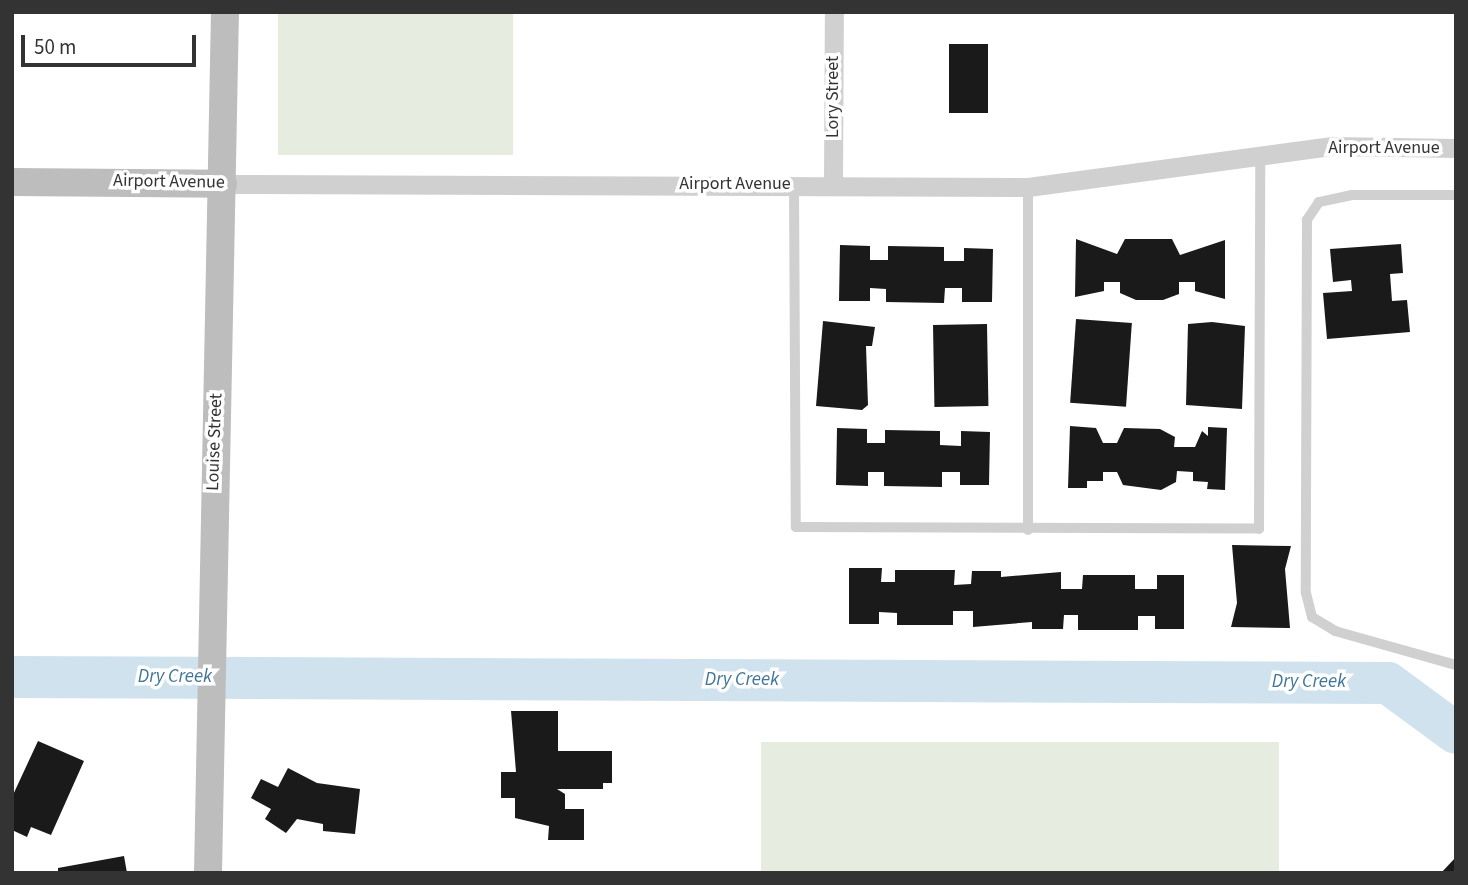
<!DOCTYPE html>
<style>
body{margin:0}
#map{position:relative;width:1468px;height:885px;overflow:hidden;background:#fff;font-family:"Source Sans 3",sans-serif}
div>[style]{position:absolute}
.green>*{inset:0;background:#e6ecdf;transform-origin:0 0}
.river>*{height:42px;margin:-21px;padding:0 21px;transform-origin:21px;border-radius:21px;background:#cfe2ee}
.building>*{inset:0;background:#1a1a1a;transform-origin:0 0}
.lane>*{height:10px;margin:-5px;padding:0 5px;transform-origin:5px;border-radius:5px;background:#d0d0d0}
.street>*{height:19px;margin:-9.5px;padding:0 9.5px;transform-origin:9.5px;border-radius:9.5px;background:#d0d0d0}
.secondary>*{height:28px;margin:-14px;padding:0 14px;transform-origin:14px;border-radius:14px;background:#bdbdbd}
span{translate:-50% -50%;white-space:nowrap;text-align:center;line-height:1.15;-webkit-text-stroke:7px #fff;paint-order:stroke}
.street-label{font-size:18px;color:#333}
.water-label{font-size:19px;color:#3f7597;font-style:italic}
.frame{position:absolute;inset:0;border:14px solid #333;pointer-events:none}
.scale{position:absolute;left:21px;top:35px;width:175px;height:32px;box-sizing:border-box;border:4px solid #333;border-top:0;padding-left:9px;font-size:21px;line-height:24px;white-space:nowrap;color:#333;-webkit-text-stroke:5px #fff;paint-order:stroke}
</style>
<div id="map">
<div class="green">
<div style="left:278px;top:12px;width:235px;height:143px"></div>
<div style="left:761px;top:742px;width:518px;height:131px"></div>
</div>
<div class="river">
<div style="left:12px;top:677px;width:1376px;rotate:0.25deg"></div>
<div style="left:1388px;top:683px;width:84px;rotate:36.3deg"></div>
</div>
<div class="building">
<div style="left:949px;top:44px;width:39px;height:69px"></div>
<div style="clip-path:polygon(1076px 239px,1117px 254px,1125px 239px,1172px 239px,1180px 255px,1225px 240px,1225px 299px,1195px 291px,1195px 282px,1179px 282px,1179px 294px,1163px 300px,1136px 300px,1120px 293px,1120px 282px,1104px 282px,1104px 291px,1075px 297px)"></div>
<div style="clip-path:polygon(1401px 244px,1403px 273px,1390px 274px,1392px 301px,1407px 300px,1410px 332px,1327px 339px,1323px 293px,1352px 291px,1351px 280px,1333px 282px,1330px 249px)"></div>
<div style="clip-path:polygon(840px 245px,870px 246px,870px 260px,888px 260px,888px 246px,944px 247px,944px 261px,964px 261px,964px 248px,993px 249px,992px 302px,962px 302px,962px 288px,945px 288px,944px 303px,886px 302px,886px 289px,870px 288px,870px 301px,839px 301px)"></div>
<div style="left:1076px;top:319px;width:56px;height:84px;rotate:4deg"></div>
<div style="clip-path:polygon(823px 321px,875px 327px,872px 346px,866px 346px,868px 405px,862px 410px,816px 406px)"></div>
<div style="clip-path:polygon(1212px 322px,1245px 326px,1242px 409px,1186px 405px,1188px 324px)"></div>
<div style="left:987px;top:324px;width:82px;height:54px;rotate:89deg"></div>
<div style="clip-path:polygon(1070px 426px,1096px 428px,1103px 443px,1117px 443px,1124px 428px,1160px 429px,1175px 437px,1174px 447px,1195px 447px,1202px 431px,1208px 436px,1208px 427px,1227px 428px,1225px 490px,1207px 489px,1208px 482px,1193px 481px,1193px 472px,1177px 471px,1176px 482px,1161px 490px,1123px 485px,1117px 472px,1103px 472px,1103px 481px,1087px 481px,1087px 488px,1068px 488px)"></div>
<div style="clip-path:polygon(837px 428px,867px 429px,867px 443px,885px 443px,885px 430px,940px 431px,940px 445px,961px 446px,961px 431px,990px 432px,989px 485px,960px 485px,960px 472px,942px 472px,942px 487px,884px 486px,884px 472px,868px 472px,868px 486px,836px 485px)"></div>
<div style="clip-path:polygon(1232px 545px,1291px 546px,1285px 569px,1290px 628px,1231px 627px,1237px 603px)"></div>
<div style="clip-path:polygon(849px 568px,882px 568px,881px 582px,895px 582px,895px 570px,955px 570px,954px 585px,971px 584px,972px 571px,1001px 571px,1001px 577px,1061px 572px,1061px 589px,1082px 589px,1083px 575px,1135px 575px,1135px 589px,1157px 589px,1157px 575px,1184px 575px,1184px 629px,1155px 629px,1155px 616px,1138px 616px,1138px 630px,1078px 630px,1078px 615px,1064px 615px,1063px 629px,1032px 629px,1032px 622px,973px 627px,973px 611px,953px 611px,953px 625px,897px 625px,897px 613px,879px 612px,879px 624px,849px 624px)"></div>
<div style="clip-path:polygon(511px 711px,558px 711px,558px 751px,612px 751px,612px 783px,603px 783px,603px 789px,557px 789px,565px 794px,565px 809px,584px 809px,584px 840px,548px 840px,549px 826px,515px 818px,515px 798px,501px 798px,501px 772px,516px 772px)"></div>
<div style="clip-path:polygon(38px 741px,84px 761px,51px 835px,31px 827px,27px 837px,12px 830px,12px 797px)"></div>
<div style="clip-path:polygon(288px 768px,317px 783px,360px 789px,355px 834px,323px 831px,323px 824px,297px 819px,286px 833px,265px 819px,271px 809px,251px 798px,261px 779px,278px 787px)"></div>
<div style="clip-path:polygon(124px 856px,127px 873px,58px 873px,58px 868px)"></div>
<div style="clip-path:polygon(1456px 857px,1456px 873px,1441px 873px)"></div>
</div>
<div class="lane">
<div style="left:794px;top:185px;width:342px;rotate:89.7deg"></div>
<div style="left:796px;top:527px;width:463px;rotate:0.2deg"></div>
<div style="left:1259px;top:529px;width:372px;rotate:-89.8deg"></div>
<div style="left:1028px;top:187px;width:343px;rotate:90deg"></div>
<div style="left:1456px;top:195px;width:104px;rotate:180deg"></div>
<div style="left:1352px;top:195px;width:34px;rotate:168deg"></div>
<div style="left:1319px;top:202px;width:22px;rotate:124deg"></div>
<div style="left:1307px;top:220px;width:373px;rotate:90.2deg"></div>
<div style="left:1306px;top:593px;width:25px;rotate:76deg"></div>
<div style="left:1312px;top:617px;width:27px;rotate:31deg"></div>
<div style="left:1335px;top:631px;width:126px;rotate:15.7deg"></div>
</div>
<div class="street">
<div style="left:833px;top:182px;width:170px;rotate:-89.7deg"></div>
<div style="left:223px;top:184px;width:805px;rotate:0.21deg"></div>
<div style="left:1028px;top:187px;width:307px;rotate:-7.7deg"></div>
<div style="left:1332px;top:146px;width:124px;rotate:0.9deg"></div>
</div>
<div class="secondary">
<div style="left:12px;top:182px;width:211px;rotate:0.5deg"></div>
<div style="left:208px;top:873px;width:861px;rotate:-88.87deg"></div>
</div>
<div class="street-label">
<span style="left:833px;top:97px;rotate:-90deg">Lory Street</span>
<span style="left:1384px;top:148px">Airport Avenue</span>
<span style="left:169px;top:182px;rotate:1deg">Airport Avenue</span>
<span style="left:735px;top:184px">Airport Avenue</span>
<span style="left:215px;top:442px;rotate:-88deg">Louise Street</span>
</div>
<div class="water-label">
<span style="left:175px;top:677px">Dry Creek</span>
<span style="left:742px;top:680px">Dry Creek</span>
<span style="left:1309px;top:682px">Dry Creek</span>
</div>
<div class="frame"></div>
<div class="scale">50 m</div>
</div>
